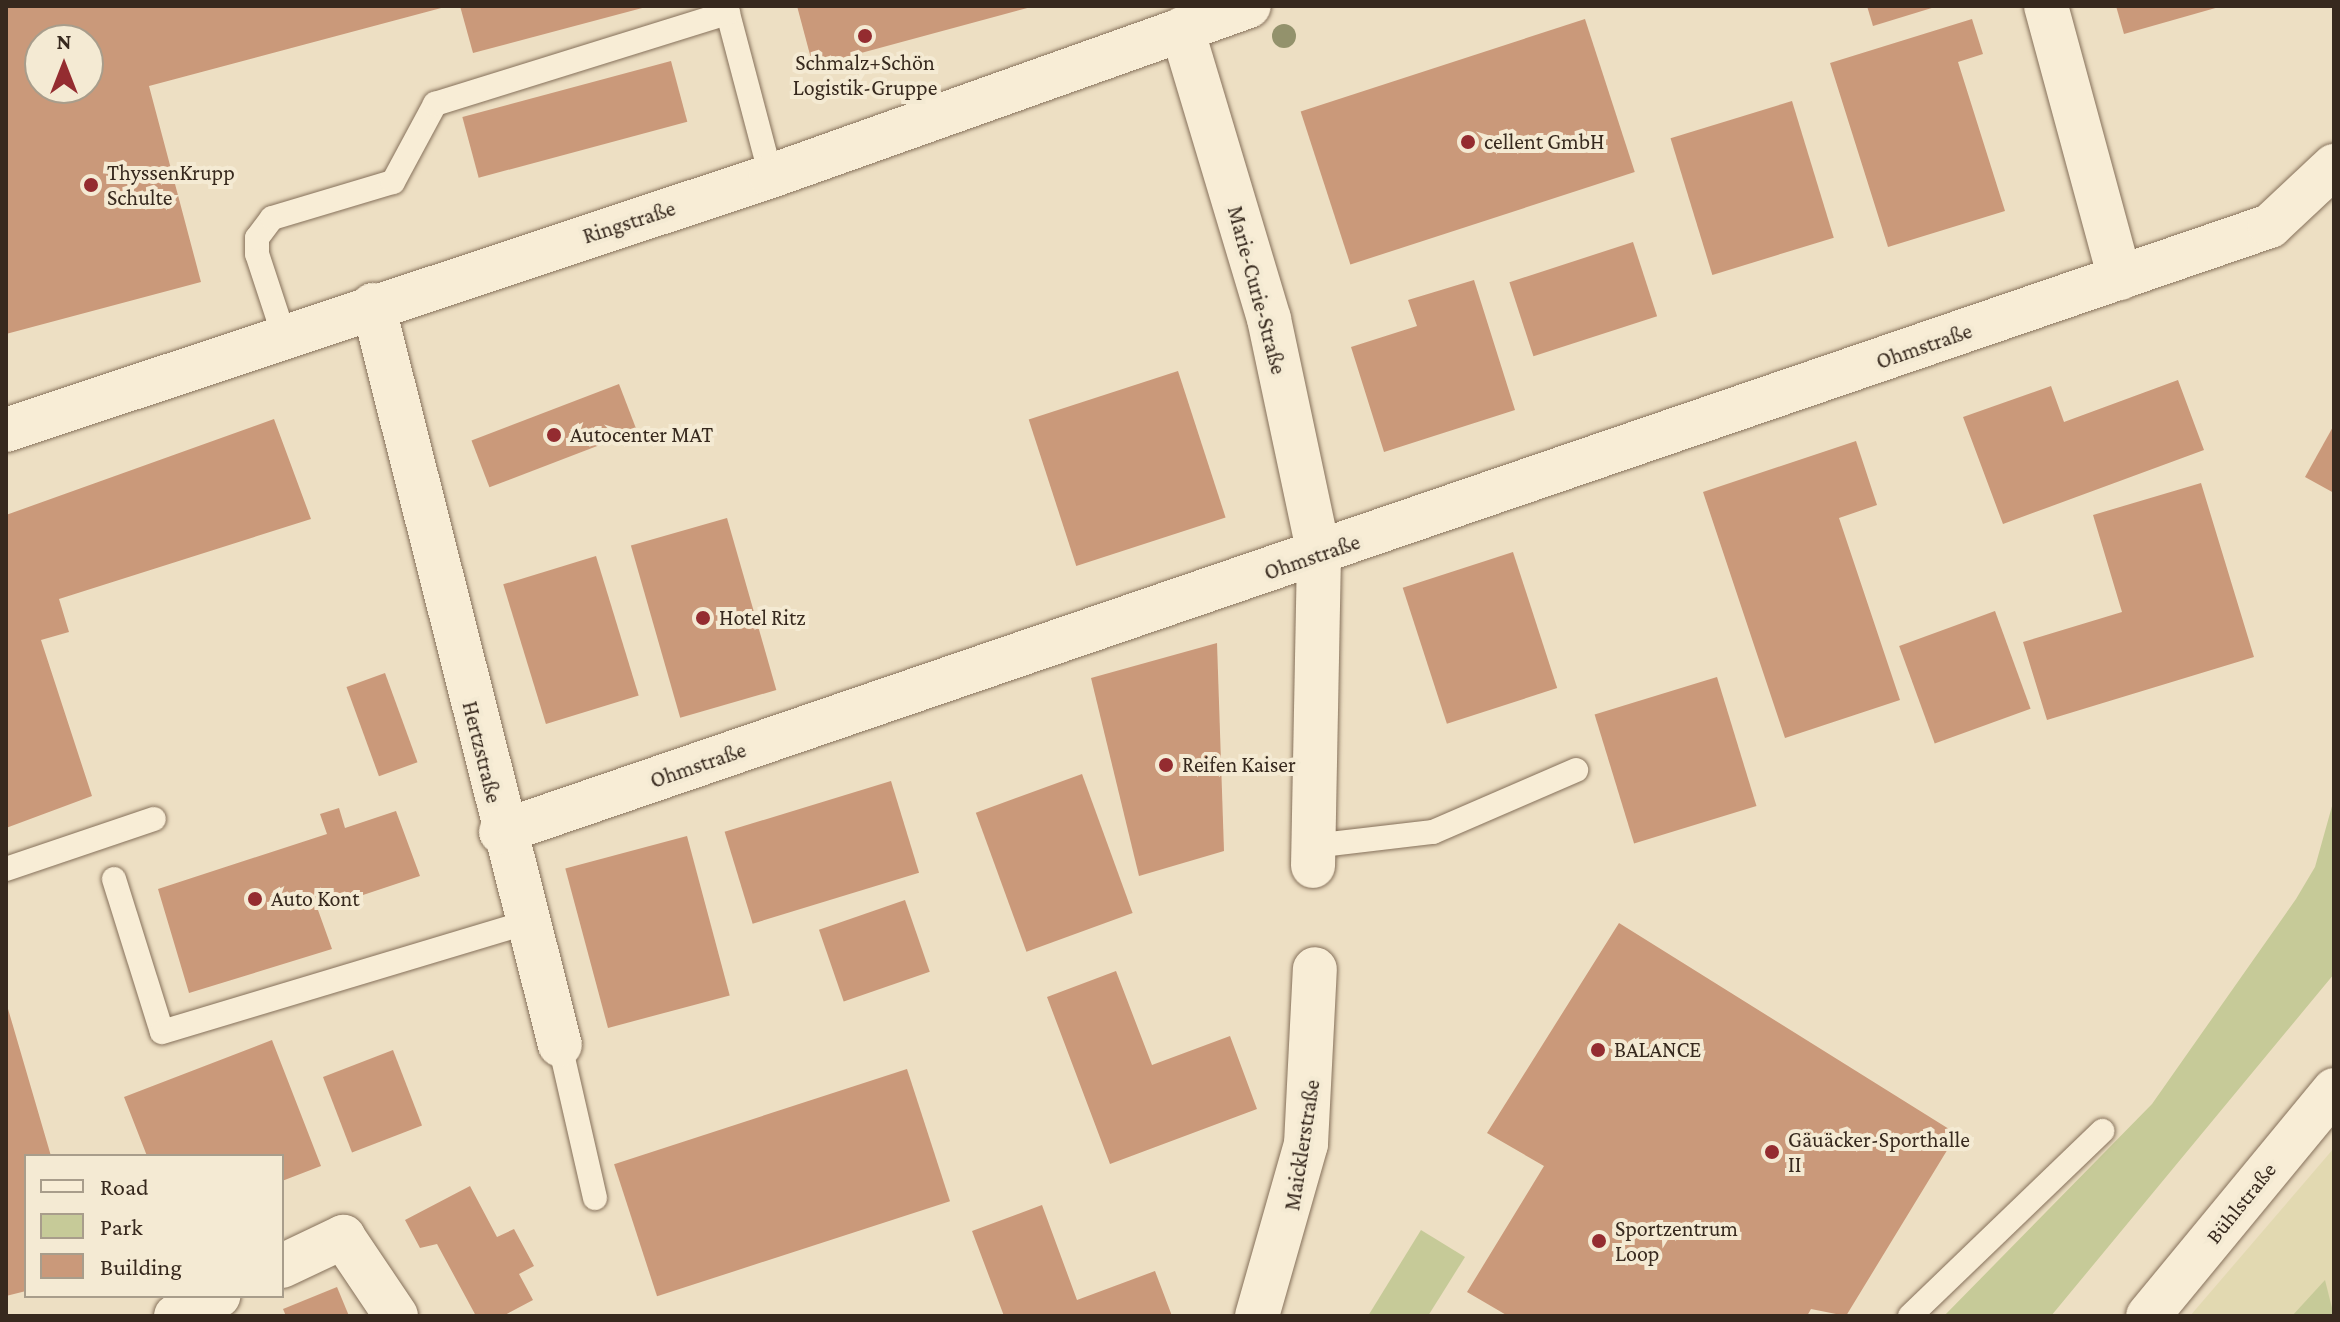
<!DOCTYPE html>
<meta charset="utf-8">
<style>
body{margin:0}
#map{position:relative;width:2340px;height:1322px;overflow:hidden;background:#eddfc3;font-family:"Crimson Pro",serif}
div>[style]{position:absolute}
.farmland>*{inset:0;background:#e2d9b1}
.green>*{inset:0;background:#c6ca98}
.building>*{inset:0;background:#ca997a;transform-origin:0 0}
.roads{filter:drop-shadow(0 0 2px #86715b) drop-shadow(0 0 2px #86715b)}
.lane>*{height:24px;margin:-12px;padding:0 12px;transform-origin:12px;border-radius:12px;background:#f8edd6}
.street>*{height:44px;margin:-22px;padding:0 22px;transform-origin:22px;border-radius:22px;background:#f8edd6}
.secondary>*{height:44px;margin:-22px;padding:0 22px;transform-origin:22px;border-radius:22px;background:#f8edd6}
.trees>*{width:24px;height:24px;margin:-12px;border-radius:50%;background:#93926c}
.dots>*{width:22px;height:22px;translate:-50% -50%;box-sizing:border-box;border:4px solid #f4ead3;border-radius:50%}
span{translate:-50% -50%;white-space:nowrap;text-align:center;line-height:1.15;-webkit-text-stroke:8px #f4ead3;paint-order:stroke}
.poi-label{font-size:22px;color:#37291e}
.left{translate:0 -50%;text-align:left}
.street-label{font-size:22px;color:#37291e}
.frame{position:absolute;inset:0;border:8px solid #37291e;pointer-events:none}
.legend{position:absolute;left:24px;top:1154px;width:260px;height:144px;box-sizing:border-box;background:#f4ead3;border:2px solid #a89d8b;margin:0;padding:10px 14px;list-style:none;font-size:24px;color:#37291e}
.legend li{display:flex;align-items:center;gap:16px;height:40px}
.legend b{width:40px;border:2px solid #a89d8b}
.north{position:absolute;left:24px;top:24px;width:80px;height:80px;box-sizing:border-box;background:#f4ead3;border:2px solid #a89d8b;border-radius:50%;rotate:0deg;font-size:22px;font-weight:700;line-height:32px;text-align:center;color:#37291e}
.north::after{content:'';display:block;margin:auto;width:28px;height:36px;background:#942c30;clip-path:polygon(50% 0,100% 100%,50% 72%,0 100%)}
</style>
<div id="map">
<div class="farmland">
<div style="clip-path:polygon(2334px 1148px,2334px 1316px,2190px 1316px)"></div>
</div>
<div class="green">
<div style="clip-path:polygon(2334px 799px,2334px 974px,2051px 1316px,1944px 1316px,2152px 1104px,2296px 899px,2315px 867px)"></div>
<div style="clip-path:polygon(1421px 1230px,1465px 1257px,1428px 1316px,1368px 1316px)"></div>
<div style="clip-path:polygon(2325px 1280px,2334px 1316px,2292px 1316px)"></div>
</div>
<div class="building">
<div style="clip-path:polygon(evenodd,6px 6px,445px 6px,445px 7px,149px 86px,201px 282px,6px 334px,6px 6px,40px 40px,88px 40px,88px 88px,40px 88px,40px 40px)"></div>
<div style="clip-path:polygon(460px 6px,646px 6px,646px 7px,473px 53px)"></div>
<div style="clip-path:polygon(797px 6px,1031px 6px,1031px 7px,813px 66px)"></div>
<div style="clip-path:polygon(1867px 6px,1935px 6px,1935px 7px,1873px 26px)"></div>
<div style="clip-path:polygon(2116px 6px,2219px 6px,2219px 7px,2124px 34px)"></div>
<div style="left:1585px;top:19px;width:161px;height:299px;rotate:72deg"></div>
<div style="clip-path:polygon(1972px 19px,1983px 54px,1958px 62px,2005px 211px,1888px 247px,1830px 63px)"></div>
<div style="left:671px;top:61px;width:63px;height:216px;rotate:75deg"></div>
<div style="left:1792px;top:101px;width:143px;height:127px;rotate:73deg"></div>
<div style="left:1633px;top:242px;width:78px;height:130px;rotate:72deg"></div>
<div style="clip-path:polygon(1474px 280px,1515px 410px,1384px 452px,1351px 347px,1417px 326px,1408px 300px)"></div>
<div style="left:1178px;top:371px;width:154px;height:157px;rotate:72deg"></div>
<div style="clip-path:polygon(2178px 380px,2204px 450px,2003px 524px,1963px 417px,2051px 386px,2064px 422px)"></div>
<div style="left:619px;top:384px;width:50px;height:158px;rotate:69deg"></div>
<div style="clip-path:polygon(274px 419px,311px 519px,59px 599px,69px 632px,41px 640px,92px 796px,6px 828px,6px 515px)"></div>
<div style="clip-path:polygon(2334px 425px,2334px 493px,2305px 477px)"></div>
<div style="clip-path:polygon(1856px 441px,1877px 505px,1839px 518px,1900px 700px,1785px 738px,1703px 492px)"></div>
<div style="clip-path:polygon(2201px 483px,2254px 657px,2047px 720px,2023px 642px,2122px 612px,2093px 515px)"></div>
<div style="left:727px;top:518px;width:179px;height:100px;rotate:74deg"></div>
<div style="left:1513px;top:552px;width:143px;height:116px;rotate:72deg"></div>
<div style="left:596px;top:556px;width:146px;height:97px;rotate:73deg"></div>
<div style="left:1995px;top:611px;width:104px;height:102px;rotate:70deg"></div>
<div style="clip-path:polygon(1217px 643px,1224px 851px,1139px 876px,1091px 678px)"></div>
<div style="left:385px;top:673px;width:95px;height:41px;rotate:70deg"></div>
<div style="left:1717px;top:677px;width:135px;height:128px;rotate:73deg"></div>
<div style="left:1082px;top:774px;width:148px;height:113px;rotate:70deg"></div>
<div style="left:891px;top:781px;width:96px;height:174px;rotate:73deg"></div>
<div style="clip-path:polygon(339px 808px,345px 828px,396px 811px,420px 876px,318px 910px,332px 949px,189px 993px,158px 889px,327px 834px,320px 814px)"></div>
<div style="left:687px;top:836px;width:165px;height:126px;rotate:75deg"></div>
<div style="left:905px;top:900px;width:76px;height:91px;rotate:71deg"></div>
<div style="clip-path:polygon(1619px 923px,1957px 1134px,1846px 1316px,1811px 1309px,1807px 1316px,1508px 1316px,1467px 1292px,1544px 1166px,1487px 1133px)"></div>
<div style="clip-path:polygon(1116px 971px,1152px 1065px,1230px 1036px,1257px 1109px,1110px 1164px,1047px 997px)"></div>
<div style="clip-path:polygon(6px 1002px,51px 1156px,26px 1156px,26px 1291px,6px 1296px)"></div>
<div style="clip-path:polygon(272px 1040px,321px 1166px,282px 1181px,282px 1156px,147px 1156px,124px 1097px)"></div>
<div style="left:393px;top:1050px;width:81px;height:75px;rotate:69deg"></div>
<div style="left:907px;top:1069px;width:139px;height:308px;rotate:72deg"></div>
<div style="clip-path:polygon(470px 1186px,497px 1237px,514px 1229px,534px 1266px,519px 1274px,533px 1300px,503px 1316px,476px 1316px,437px 1244px,420px 1248px,405px 1220px)"></div>
<div style="clip-path:polygon(1042px 1205px,1077px 1300px,1155px 1271px,1172px 1316px,1004px 1316px,972px 1231px)"></div>
<div style="clip-path:polygon(337px 1287px,349px 1316px,286px 1316px,283px 1309px)"></div>
</div>
<div class="roads">
<div class="lane">
<div style="left:726px;top:6px;width:176px;rotate:75.2deg"></div>
<div style="left:284px;top:336px;width:86px;rotate:-108.2deg"></div>
<div style="left:257px;top:254px;width:16px;rotate:-90deg"></div>
<div style="left:257px;top:238px;width:25px;rotate:-53deg"></div>
<div style="left:272px;top:218px;width:126px;rotate:-16.6deg"></div>
<div style="left:393px;top:182px;width:89px;rotate:-61.7deg"></div>
<div style="left:435px;top:104px;width:307px;rotate:-17.3deg"></div>
<div style="left:1313px;top:846px;width:121px;rotate:-6.7deg"></div>
<div style="left:1433px;top:832px;width:156px;rotate:-23.4deg"></div>
<div style="left:6px;top:869px;width:156px;rotate:-18.7deg"></div>
<div style="left:114px;top:879px;width:160px;rotate:72.6deg"></div>
<div style="left:162px;top:1032px;width:380px;rotate:-16.7deg"></div>
<div style="left:560px;top:1045px;width:157px;rotate:77.1deg"></div>
<div style="left:1910px;top:1316px;width:267px;rotate:-43.9deg"></div>
</div>
<div class="street">
<div style="left:2046px;top:6px;width:282px;rotate:74.8deg"></div>
<div style="left:1182px;top:29px;width:303px;rotate:73.3deg"></div>
<div style="left:1269px;top:319px;width:240px;rotate:78deg"></div>
<div style="left:1319px;top:554px;width:312px;rotate:91.1deg"></div>
<div style="left:373px;top:305px;width:763px;rotate:75.82deg"></div>
<div style="left:6px;top:430px;width:806px;rotate:-18.37deg"></div>
<div style="left:771px;top:176px;width:507px;rotate:-19.58deg"></div>
<div style="left:501px;top:832px;width:1870px;rotate:-18.91deg"></div>
<div style="left:2270px;top:226px;width:88px;rotate:-43.2deg"></div>
<div style="left:282px;top:1266px;width:68px;rotate:-25.4deg"></div>
<div style="left:343px;top:1237px;width:95px;rotate:56.1deg"></div>
<div style="left:176px;top:1316px;width:47px;rotate:-25.5deg"></div>
<div style="left:1257px;top:1316px;width:179px;rotate:-74.1deg"></div>
<div style="left:1306px;top:1144px;width:175px;rotate:-87.1deg"></div>
</div>
<div class="secondary">
<div style="left:2148px;top:1316px;width:293px;rotate:-50.5deg"></div>
</div>
</div>
<div class="trees">
<div style="left:1284px;top:36px"></div>
</div>
<div class="dots">
<div style="left:865px;top:36px;background:#942c30"></div>
<div style="left:1468px;top:142px;background:#942c30"></div>
<div style="left:91px;top:185px;background:#942c30"></div>
<div style="left:554px;top:435px;background:#942c30"></div>
<div style="left:703px;top:618px;background:#942c30"></div>
<div style="left:1166px;top:765px;background:#942c30"></div>
<div style="left:255px;top:899px;background:#942c30"></div>
<div style="left:1598px;top:1050px;background:#942c30"></div>
<div style="left:1772px;top:1152px;background:#942c30"></div>
<div style="left:1599px;top:1241px;background:#942c30"></div>
</div>
<div class="poi-label">
<span style="left:865px;top:75px">Schmalz+Schön<br>Logistik-Gruppe</span>
<span class="left" style="left:1484px;top:142px">cellent GmbH</span>
<span class="left" style="left:107px;top:185px">ThyssenKrupp<br>Schulte</span>
<span class="left" style="left:570px;top:435px">Autocenter MAT</span>
<span class="left" style="left:719px;top:618px">Hotel Ritz</span>
<span class="left" style="left:1182px;top:765px">Reifen Kaiser</span>
<span class="left" style="left:271px;top:899px">Auto Kont</span>
<span class="left" style="left:1614px;top:1050px">BALANCE</span>
<span class="left" style="left:1788px;top:1152px">Gäuäcker-Sporthalle<br>II</span>
<span class="left" style="left:1615px;top:1241px">Sportzentrum<br>Loop</span>
</div>
<div class="street-label">
<span style="left:629px;top:222px;rotate:-18deg">Ringstraße</span>
<span style="left:1257px;top:290px;rotate:75deg">Marie-Curie-Straße</span>
<span style="left:1924px;top:346px;rotate:-19deg">Ohmstraße</span>
<span style="left:1312px;top:557px;rotate:-19deg">Ohmstraße</span>
<span style="left:482px;top:752px;rotate:76deg">Hertzstraße</span>
<span style="left:698px;top:765px;rotate:-19deg">Ohmstraße</span>
<span style="left:1302px;top:1145px;rotate:-81deg">Maicklerstraße</span>
<span style="left:2241px;top:1203px;rotate:-51deg">Bühlstraße</span>
</div>
<div class="frame"></div>
<ul class="legend">
<li><b style="height:10px;background:#f8edd6"></b>Road</li>
<li><b style="height:22px;background:#c6ca98"></b>Park</li>
<li><b style="height:22px;background:#ca997a"></b>Building</li>
</ul>
<div class="north">N</div>
</div>
